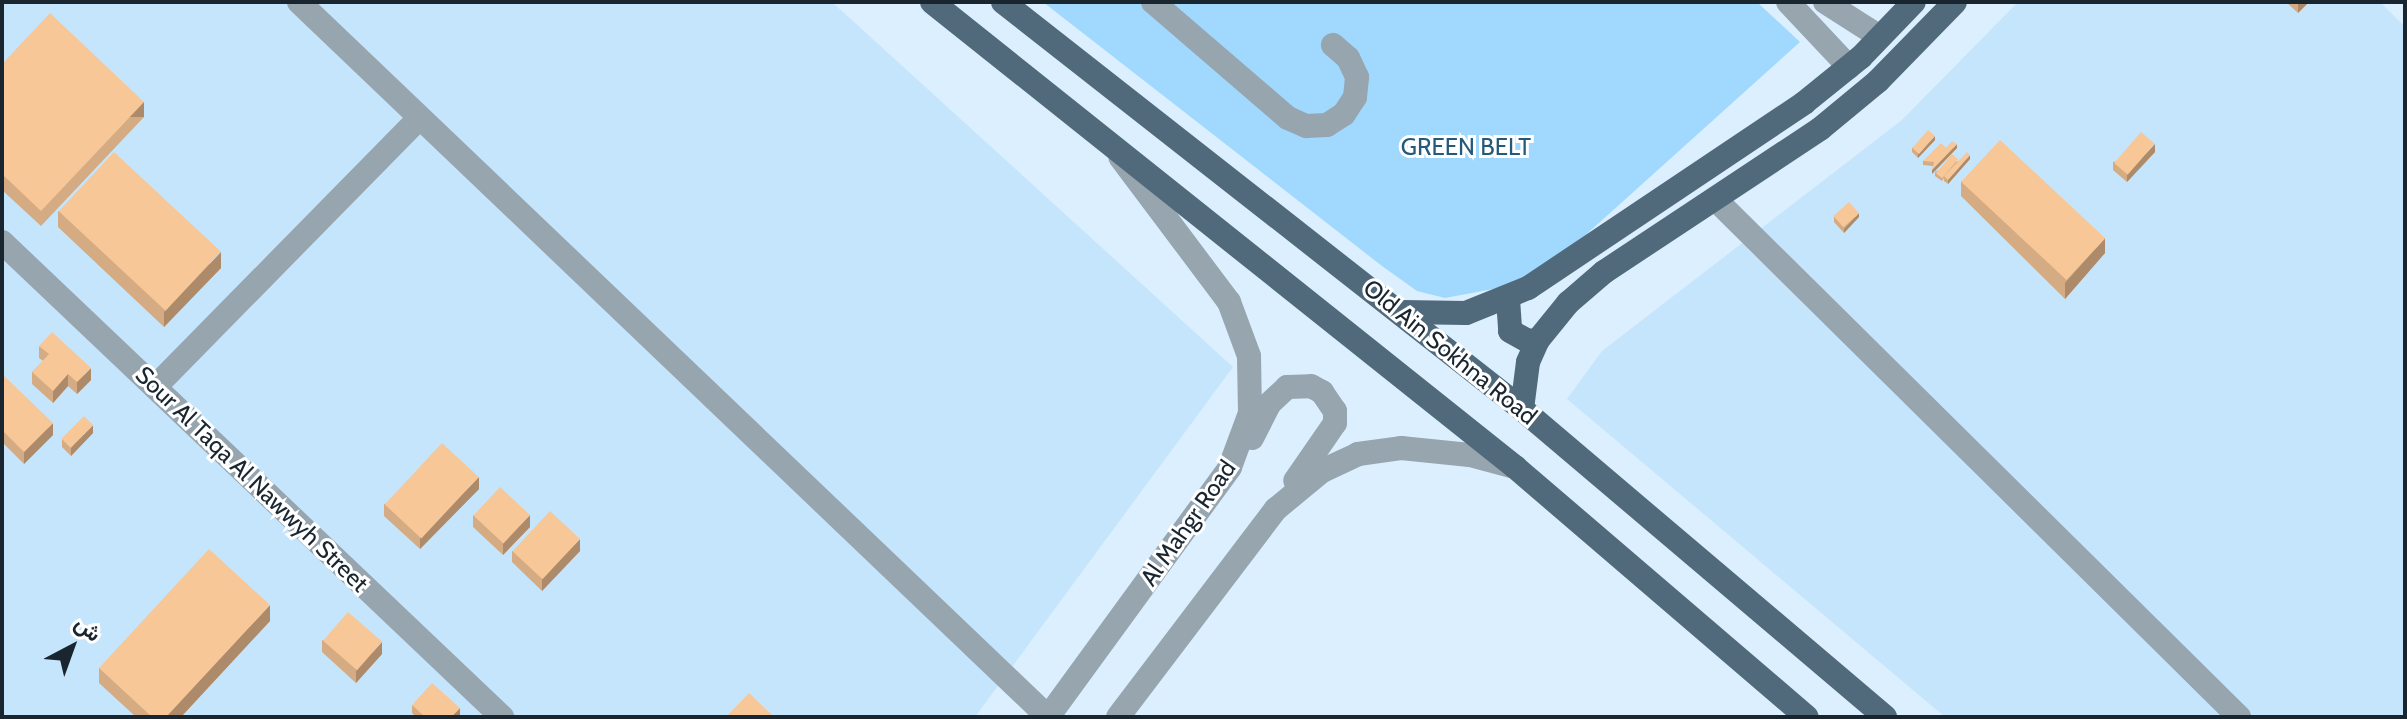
<!DOCTYPE html>
<meta charset="utf-8">
<style>
body{margin:0}
#map{position:relative;width:2407px;height:719px;overflow:hidden;background:#dbeffe;font-family:Cabin,Vazirmatn,sans-serif}
div>[style]{position:absolute}
.built>*{inset:0;background:#c5e5fc}
.green>*{inset:0;background:#a1d8fe}
.minor>*{height:24px;margin:-12px;padding:0 12px;transform-origin:12px;border-radius:12px;background:#97a5af}
.major>*{height:24px;margin:-12px;padding:0 12px;transform-origin:12px;border-radius:12px;background:#516a7b}
.wall>*{inset:0;background:#d4ab82}
.shaded-wall>*{inset:0;background:#ad8b6a;transform-origin:0 0}
.building>*{inset:0;background:#f7c797;transform-origin:0 0}
span{translate:-50% -50%;white-space:nowrap;text-align:center;line-height:1.15;-webkit-text-stroke:6px #fff;paint-order:stroke}
.park-label{font-size:24px;color:#235a7c}
.street-label{font-size:24px;color:#1a262f}
.frame{position:absolute;inset:0;border:4px solid #1a262f;pointer-events:none}
.north{position:absolute;left:32px;top:607px;width:80px;height:80px;-webkit-text-stroke:6px #fff;paint-order:stroke;rotate:41deg;font-size:22px;font-weight:700;line-height:32px;text-align:center;color:#1a262f}
.north::after{content:'';display:block;margin:auto;width:28px;height:36px;background:#1a262f;clip-path:polygon(50% 0,100% 100%,50% 72%,0 100%)}
</style>
<div id="map">
<div class="built">
<div style="clip-path:polygon(2px 2px,832px 2px,1233px 367px,975px 717px,2px 717px)"></div>
<div style="clip-path:polygon(2018px 2px,2380px 2px,2405px 27px,2405px 717px,1945px 717px,1567px 399px,1602px 351px,1902px 120px)"></div>
</div>
<div class="green">
<div style="clip-path:polygon(1043px 2px,1757px 2px,1800px 42px,1550px 267px,1509px 286px,1445px 298px,1417px 291px,1382px 266px)"></div>
</div>
<div class="minor">
<div style="left:299px;top:2px;width:1035px;rotate:43.67deg"></div>
<div style="left:1153px;top:2px;width:178px;rotate:40.7deg"></div>
<div style="left:1288px;top:118px;width:20px;rotate:24deg"></div>
<div style="left:1306px;top:126px;width:21px;rotate:-3deg"></div>
<div style="left:1327px;top:125px;width:20px;rotate:-33deg"></div>
<div style="left:1344px;top:114px;width:20px;rotate:-57deg"></div>
<div style="left:1355px;top:97px;width:20px;rotate:-84deg"></div>
<div style="left:1357px;top:77px;width:21px;rotate:-115deg"></div>
<div style="left:1348px;top:58px;width:20px;rotate:-139deg"></div>
<div style="left:1788px;top:2px;width:89px;rotate:46.8deg"></div>
<div style="left:1825px;top:2px;width:65px;rotate:32.5deg"></div>
<div style="left:1715px;top:199px;width:737px;rotate:44.67deg"></div>
<div style="left:2px;top:242px;width:690px;rotate:43.53deg"></div>
<div style="left:155px;top:387px;width:377px;rotate:-45.5deg"></div>
<div style="left:1252px;top:438px;width:38px;rotate:-63deg"></div>
<div style="left:1269px;top:404px;width:25px;rotate:-43deg"></div>
<div style="left:1287px;top:387px;width:24px;rotate:-2deg"></div>
<div style="left:1311px;top:386px;width:13px;rotate:29deg"></div>
<div style="left:1322px;top:392px;width:23px;rotate:56deg"></div>
<div style="left:1335px;top:411px;width:12px;rotate:90deg"></div>
<div style="left:1335px;top:423px;width:70px;rotate:124.6deg"></div>
<div style="left:1048px;top:717px;width:309px;rotate:-53.9deg"></div>
<div style="left:1230px;top:467px;width:58px;rotate:-69.7deg"></div>
<div style="left:1250px;top:413px;width:57px;rotate:-91deg"></div>
<div style="left:1249px;top:356px;width:58px;rotate:-110.3deg"></div>
<div style="left:1229px;top:302px;width:181px;rotate:-126.9deg"></div>
<div style="left:1118px;top:717px;width:261px;rotate:-52.8deg"></div>
<div style="left:1276px;top:509px;width:60px;rotate:-39.6deg"></div>
<div style="left:1322px;top:471px;width:40px;rotate:-25deg"></div>
<div style="left:1358px;top:454px;width:43px;rotate:-7.9deg"></div>
<div style="left:1401px;top:448px;width:69px;rotate:5.8deg"></div>
<div style="left:1470px;top:455px;width:47px;rotate:14.9deg"></div>
</div>
<div class="major">
<div style="left:932px;top:2px;width:746px;rotate:38.58deg"></div>
<div style="left:1515px;top:467px;width:384px;rotate:40.6deg"></div>
<div style="left:1003px;top:2px;width:660px;rotate:38.1deg"></div>
<div style="left:1522px;top:409px;width:476px;rotate:40.3deg"></div>
<div style="left:1508px;top:299px;width:32px;rotate:86deg"></div>
<div style="left:1510px;top:331px;width:21px;rotate:29deg"></div>
<div style="left:1528px;top:341px;width:10px;rotate:-6deg"></div>
<div style="left:1402px;top:312px;width:64px;rotate:0.9deg"></div>
<div style="left:1466px;top:313px;width:67px;rotate:-22deg"></div>
<div style="left:1528px;top:288px;width:332px;rotate:-33.8deg"></div>
<div style="left:1804px;top:103px;width:73px;rotate:-38.9deg"></div>
<div style="left:1861px;top:57px;width:76px;rotate:-46.1deg"></div>
<div style="left:1522px;top:409px;width:47px;rotate:-82.7deg"></div>
<div style="left:1528px;top:362px;width:24px;rotate:-66deg"></div>
<div style="left:1538px;top:340px;width:48px;rotate:-51deg"></div>
<div style="left:1568px;top:303px;width:48px;rotate:-40.7deg"></div>
<div style="left:1604px;top:272px;width:259px;rotate:-33.5deg"></div>
<div style="left:1820px;top:129px;width:75px;rotate:-39.6deg"></div>
<div style="left:1878px;top:81px;width:110px;rotate:-45.7deg"></div>
</div>
<div class="wall">
<div style="clip-path:polygon(2286px 2px,2309px 2px,2298px 13px)"></div>
<div style="clip-path:polygon(2px 64px,144px 117px,41px 226px,2px 190px)"></div>
<div style="clip-path:polygon(1935px 140px,1918px 158px,1912px 152px,1912px 148px)"></div>
<div style="clip-path:polygon(1946px 148px,1957px 148px,1932px 174px,1933px 166px,1923px 165px,1923px 161px)"></div>
<div style="clip-path:polygon(2155px 152px,2127px 182px,2113px 170px,2113px 162px)"></div>
<div style="clip-path:polygon(1970px 159px,1948px 184px,1944px 181px,1944px 178px,1942px 181px,1935px 176px,1935px 172px,1958px 161px)"></div>
<div style="clip-path:polygon(1961px 181px,2105px 253px,2065px 299px,1961px 196px)"></div>
<div style="clip-path:polygon(58px 211px,221px 268px,164px 327px,58px 227px)"></div>
<div style="clip-path:polygon(1834px 217px,1859px 217px,1844px 233px,1834px 222px)"></div>
<div style="clip-path:polygon(39px 346px,91px 380px,77px 394px,68px 386px,53px 403px,32px 384px,32px 372px,43px 361px,39px 358px)"></div>
<div style="clip-path:polygon(2px 374px,53px 435px,24px 464px,2px 442px)"></div>
<div style="clip-path:polygon(93px 433px,71px 456px,62px 447px,62px 439px)"></div>
<div style="clip-path:polygon(479px 489px,420px 549px,384px 516px,384px 504px)"></div>
<div style="clip-path:polygon(473px 515px,530px 527px,503px 555px,473px 527px)"></div>
<div style="clip-path:polygon(512px 551px,580px 551px,542px 591px,512px 562px)"></div>
<div style="clip-path:polygon(270px 621px,181px 717px,136px 717px,99px 683px,99px 668px)"></div>
<div style="clip-path:polygon(322px 640px,382px 654px,356px 683px,322px 652px)"></div>
<div style="clip-path:polygon(412px 705px,460px 716px,416px 717px,412px 713px)"></div>
</div>
<div class="shaded-wall">
<div style="clip-path:polygon(2298px 2px,2309px 2px,2298px 13px)"></div>
<div style="left:144px;top:102px;width:15px;height:150px;rotate:90deg"></div>
<div style="clip-path:polygon(1935px 136px,1935px 140px,1918px 158px,1918px 154px)"></div>
<div style="clip-path:polygon(1957px 144px,1957px 148px,1932px 174px,1932px 170px)"></div>
<div style="clip-path:polygon(2155px 144px,2155px 152px,2127px 182px,2127px 174px)"></div>
<div style="clip-path:polygon(1970px 155px,1970px 159px,1948px 184px,1948px 180px)"></div>
<div style="clip-path:polygon(1859px 213px,1859px 217px,1844px 233px,1844px 229px)"></div>
<div style="clip-path:polygon(2105px 238px,2105px 253px,2065px 299px,2065px 283px)"></div>
<div style="clip-path:polygon(221px 252px,221px 268px,164px 327px,164px 312px)"></div>
<div style="clip-path:polygon(91px 368px,91px 380px,77px 394px,77px 382px)"></div>
<div style="clip-path:polygon(68px 374px,68px 386px,53px 403px,53px 391px)"></div>
<div style="clip-path:polygon(53px 423px,53px 435px,24px 464px,24px 452px)"></div>
<div style="clip-path:polygon(93px 425px,93px 433px,71px 456px,71px 448px)"></div>
<div style="clip-path:polygon(479px 477px,479px 489px,420px 549px,420px 538px)"></div>
<div style="clip-path:polygon(530px 515px,530px 527px,503px 555px,503px 543px)"></div>
<div style="clip-path:polygon(580px 539px,580px 551px,542px 591px,542px 579px)"></div>
<div style="clip-path:polygon(270px 605px,270px 621px,181px 717px,166px 717px)"></div>
<div style="clip-path:polygon(382px 642px,382px 654px,356px 683px,356px 671px)"></div>
<div style="clip-path:polygon(460px 708px,460px 716px,451px 717px)"></div>
</div>
<div class="building">
<div style="clip-path:polygon(50px 13px,144px 102px,41px 211px,2px 174px,2px 64px)"></div>
<div style="left:1928px;top:130px;width:9px;height:24px;rotate:41deg"></div>
<div style="left:2141px;top:132px;width:18px;height:41px;rotate:41deg"></div>
<div style="left:2000px;top:140px;width:144px;height:57px;rotate:43deg"></div>
<div style="clip-path:polygon(1952px 141px,1957px 144px,1932px 170px,1934px 162px,1923px 161px,1941px 143px,1946px 148px)"></div>
<div style="left:114px;top:152px;width:146px;height:81px;rotate:43deg"></div>
<div style="clip-path:polygon(1967px 152px,1970px 155px,1948px 180px,1944px 176px)"></div>
<div style="left:1952px;top:154px;width:8px;height:25px;rotate:40deg"></div>
<div style="left:1849px;top:202px;width:15px;height:21px;rotate:48deg"></div>
<div style="clip-path:polygon(52px 332px,91px 368px,77px 382px,68px 374px,53px 391px,32px 372px,49px 354px,39px 346px)"></div>
<div style="clip-path:polygon(2px 374px,53px 423px,24px 452px,2px 430px)"></div>
<div style="left:84px;top:416px;width:13px;height:32px;rotate:45deg"></div>
<div style="left:442px;top:443px;width:50px;height:84px;rotate:43deg"></div>
<div style="left:500px;top:487px;width:41px;height:39px;rotate:43deg"></div>
<div style="left:550px;top:511px;width:41px;height:55px;rotate:43deg"></div>
<div style="clip-path:polygon(209px 549px,270px 605px,166px 717px,152px 717px,99px 668px)"></div>
<div style="left:348px;top:612px;width:45px;height:38px;rotate:41deg"></div>
<div style="clip-path:polygon(432px 683px,460px 708px,451px 717px,425px 717px,412px 705px)"></div>
<div style="clip-path:polygon(749px 693px,774px 717px,726px 717px)"></div>
</div>
<div class="park-label">
<span style="left:1466px;top:147px">GREEN BELT</span>
</div>
<div class="street-label">
<span style="left:1450px;top:352px;rotate:39deg">Old Ain Sokhna Road</span>
<span style="left:252px;top:479px;rotate:44deg">Sour Al Taqa Al Nawwyh Street</span>
<span style="left:1188px;top:523px;rotate:-55deg">Al Mahgr Road</span>
</div>
<div class="frame"></div>
<div class="north">ش</div>
</div>
